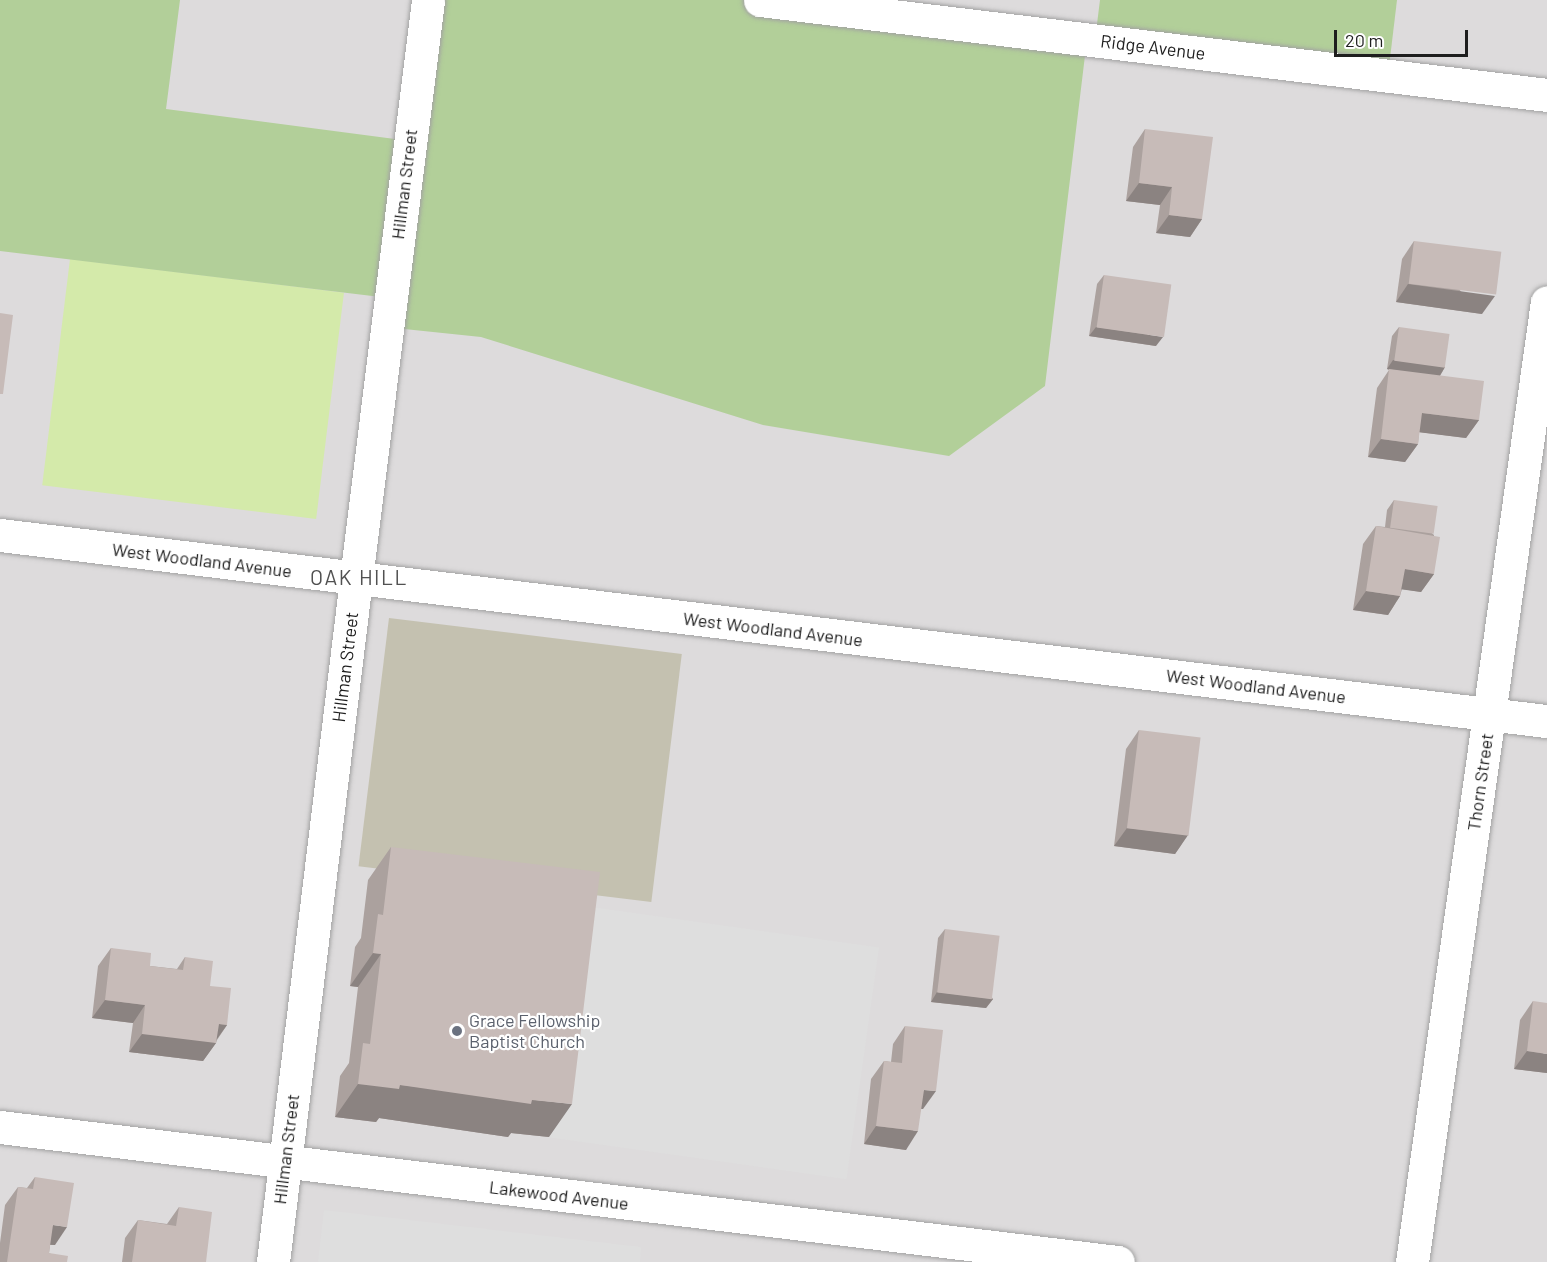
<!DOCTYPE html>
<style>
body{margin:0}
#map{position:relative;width:1547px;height:1262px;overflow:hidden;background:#efeae4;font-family:Barlow,sans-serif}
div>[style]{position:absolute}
.residential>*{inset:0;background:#dddbdc;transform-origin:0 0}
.construction>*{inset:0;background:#c4c1b0;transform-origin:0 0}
.grass>*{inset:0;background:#d4eaaa;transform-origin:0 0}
.forest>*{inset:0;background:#b2cf99}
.parking>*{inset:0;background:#dedede;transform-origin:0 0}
.roads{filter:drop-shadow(0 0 2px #a2a2a2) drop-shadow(0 0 2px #a2a2a2)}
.minor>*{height:33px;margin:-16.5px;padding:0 16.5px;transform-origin:16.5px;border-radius:16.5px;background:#fff}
.tertiary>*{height:33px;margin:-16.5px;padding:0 16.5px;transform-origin:16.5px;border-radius:16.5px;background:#fff}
.wall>*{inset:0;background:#aba19e}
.shaded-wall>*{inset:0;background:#8b8381}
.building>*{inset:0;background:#c7bbb8;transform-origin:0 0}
.dots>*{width:16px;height:16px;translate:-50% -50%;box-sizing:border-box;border:3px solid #fff;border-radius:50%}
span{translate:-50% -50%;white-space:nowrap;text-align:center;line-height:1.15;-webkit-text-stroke:4.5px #fff;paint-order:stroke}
.street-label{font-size:18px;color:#1e1e1e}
.worship-label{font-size:18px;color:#5b616d}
.left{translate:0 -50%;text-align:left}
.quarter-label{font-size:21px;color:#515151;letter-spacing:1.5px}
.scale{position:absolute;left:1334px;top:30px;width:134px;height:27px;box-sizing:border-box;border:3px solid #1e1e1e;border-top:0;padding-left:8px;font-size:18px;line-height:21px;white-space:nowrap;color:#1e1e1e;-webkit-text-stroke:4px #fff;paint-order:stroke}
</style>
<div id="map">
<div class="residential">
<div style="left:0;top:0;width:1547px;height:1262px"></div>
</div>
<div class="construction">
<div style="left:389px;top:618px;width:295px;height:250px;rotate:7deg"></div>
</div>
<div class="grass">
<div style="left:70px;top:259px;width:276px;height:228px;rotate:7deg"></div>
</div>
<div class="forest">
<div style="clip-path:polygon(0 0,180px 0,166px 109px,410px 141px,428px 0,831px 0,1087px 39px,1045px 386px,949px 456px,763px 425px,481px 337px,385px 327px,389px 298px,0 251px)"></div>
<div style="clip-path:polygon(1100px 0,1397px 0,1388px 75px,1095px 40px)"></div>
</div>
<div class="parking">
<div style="left:577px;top:905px;width:305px;height:234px;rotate:8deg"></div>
<div style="clip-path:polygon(324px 1210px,641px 1247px,640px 1262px,318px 1262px)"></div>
</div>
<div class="roads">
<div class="minor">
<div style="left:760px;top:0;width:793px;rotate:6.88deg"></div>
<div style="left:356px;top:579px;width:583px;rotate:-82.91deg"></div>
<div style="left:0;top:1127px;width:1126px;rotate:6.89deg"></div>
<div style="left:1412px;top:1262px;width:969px;rotate:-82deg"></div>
</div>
<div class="tertiary">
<div style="left:0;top:535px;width:1558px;rotate:6.86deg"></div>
<div style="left:273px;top:1262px;width:688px;rotate:-83.07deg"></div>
</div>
</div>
<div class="wall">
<div style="clip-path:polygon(1145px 129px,1202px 219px,1190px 237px,1156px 233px,1160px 205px,1126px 201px,1133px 147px)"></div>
<div style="clip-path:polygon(1414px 241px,1482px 314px,1396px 302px,1402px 259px)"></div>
<div style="clip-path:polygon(1104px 275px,1156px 346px,1089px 336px,1097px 284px)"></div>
<div style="clip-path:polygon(1399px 327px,1445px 367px,1440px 376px,1479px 420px,1466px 438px,1419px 432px,1418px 444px,1405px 462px,1368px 457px,1377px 388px,1389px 370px,1387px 369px,1392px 336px)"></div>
<div style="clip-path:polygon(1394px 500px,1434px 535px,1434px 574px,1421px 592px,1402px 589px,1400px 596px,1388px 615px,1353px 610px,1363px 544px,1376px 526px,1385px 527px,1387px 510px)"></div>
<div style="clip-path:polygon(1139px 730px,1188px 835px,1175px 854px,1114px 846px,1126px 749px)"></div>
<div style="clip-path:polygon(391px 847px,549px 1137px,511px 1133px,508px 1137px,379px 1118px,376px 1122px,335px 1117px,340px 1076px,349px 1063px,358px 987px,350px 986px,355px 947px,361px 938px,368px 880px)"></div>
<div style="clip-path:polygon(945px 929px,993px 999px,986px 1008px,931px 1002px,938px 938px)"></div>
<div style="clip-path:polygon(111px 948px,150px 966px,177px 969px,185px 957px,210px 986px,227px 1025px,217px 1040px,216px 1043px,203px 1061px,129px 1052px,133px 1023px,92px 1018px,98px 966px)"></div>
<div style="clip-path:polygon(1533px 1001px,1547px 1073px,1514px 1069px,1520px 1020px)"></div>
<div style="clip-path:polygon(905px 1026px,923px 1109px,921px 1109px,906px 1150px,864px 1144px,871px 1079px,884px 1061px,891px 1062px,893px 1044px)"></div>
<div style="clip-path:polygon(35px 1177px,55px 1245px,50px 1245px,49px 1253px,67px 1262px,0 1262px,0 1243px,5px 1205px,18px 1187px,27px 1188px)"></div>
<div style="clip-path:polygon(179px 1207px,206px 1262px,122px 1262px,125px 1238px,138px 1220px,167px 1224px)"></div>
</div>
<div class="shaded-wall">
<div style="clip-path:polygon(1139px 183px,1172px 187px,1160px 205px,1126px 201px)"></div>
<div style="clip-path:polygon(1169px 215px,1202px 219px,1190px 237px,1156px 233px)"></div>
<div style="clip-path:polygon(1408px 284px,1495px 296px,1482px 314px,1396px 302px)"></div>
<div style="clip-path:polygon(1096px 327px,1163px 337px,1156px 346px,1089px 336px)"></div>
<div style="clip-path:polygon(1393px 360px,1445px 367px,1439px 377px,1387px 369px)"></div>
<div style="clip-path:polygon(1422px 413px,1479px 420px,1466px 438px,1409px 431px)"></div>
<div style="clip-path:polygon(1381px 439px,1418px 444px,1405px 462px,1368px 457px)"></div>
<div style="clip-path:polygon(1405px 569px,1434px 574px,1421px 592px,1392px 588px)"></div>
<div style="clip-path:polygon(1366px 591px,1400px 596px,1388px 615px,1353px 610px)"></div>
<div style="clip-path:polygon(1127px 828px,1188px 835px,1175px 854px,1114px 846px)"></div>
<div style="clip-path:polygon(373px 953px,381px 954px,358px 987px,350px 986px)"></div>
<div style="clip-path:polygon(937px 992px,993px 999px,986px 1008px,931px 1002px)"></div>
<div style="clip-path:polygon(105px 1000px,145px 1005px,133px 1023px,92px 1018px)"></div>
<div style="clip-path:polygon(219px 1024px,227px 1025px,214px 1043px,216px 1043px,203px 1061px,129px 1052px,142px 1034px)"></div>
<div style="clip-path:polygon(1527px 1051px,1547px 1054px,1547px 1073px,1514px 1069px)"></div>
<div style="clip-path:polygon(358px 1084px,400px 1085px,572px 1104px,549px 1137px,511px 1133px,508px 1137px,379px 1118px,376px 1122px,335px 1117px)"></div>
<div style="clip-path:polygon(924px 1090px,936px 1091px,923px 1109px,911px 1108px)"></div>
<div style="clip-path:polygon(876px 1126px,918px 1131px,906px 1150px,864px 1144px)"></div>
<div style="clip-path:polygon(53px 1225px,67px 1227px,55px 1245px,40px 1244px)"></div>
</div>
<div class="building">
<div style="clip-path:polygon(1145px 129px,1213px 137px,1202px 219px,1169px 215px,1172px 187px,1139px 183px)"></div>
<div style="left:1414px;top:241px;width:88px;height:43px;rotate:7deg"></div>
<div style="left:1104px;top:275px;width:68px;height:53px;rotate:8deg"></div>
<div style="clip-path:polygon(0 313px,13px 315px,3px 394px,0 394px)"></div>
<div style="left:1399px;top:327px;width:51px;height:34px;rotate:8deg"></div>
<div style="clip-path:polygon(1389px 369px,1484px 381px,1479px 420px,1422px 413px,1418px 444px,1381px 439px)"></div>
<div style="left:1394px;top:500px;width:44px;height:28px;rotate:8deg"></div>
<div style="clip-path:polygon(1376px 526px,1440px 537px,1434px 574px,1405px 569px,1400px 596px,1366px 591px)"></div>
<div style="left:1139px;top:730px;width:62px;height:99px;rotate:7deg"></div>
<div style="clip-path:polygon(391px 847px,600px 872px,572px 1104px,532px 1100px,531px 1104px,400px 1085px,399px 1089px,358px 1084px,363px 1043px,370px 1044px,381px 954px,373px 953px,378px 914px,383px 915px)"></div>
<div style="left:945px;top:929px;width:55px;height:64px;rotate:7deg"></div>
<div style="clip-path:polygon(111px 948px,151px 953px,150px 966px,183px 970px,185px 957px,213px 961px,210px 986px,231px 988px,227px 1025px,219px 1024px,216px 1043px,142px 1034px,145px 1005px,105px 1000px)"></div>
<div style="clip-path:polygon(1533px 1001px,1547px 1003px,1547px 1054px,1527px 1051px)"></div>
<div style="clip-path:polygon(905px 1026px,943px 1030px,936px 1091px,924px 1090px,918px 1131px,876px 1126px,884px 1061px,902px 1063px)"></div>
<div style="clip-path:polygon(35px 1177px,74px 1183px,67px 1227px,53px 1225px,49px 1253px,68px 1256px,67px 1262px,7px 1262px,18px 1187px,33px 1189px)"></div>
<div style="clip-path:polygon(179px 1207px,212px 1212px,206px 1262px,132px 1262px,138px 1220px,176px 1226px)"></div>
</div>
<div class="dots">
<div style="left:457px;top:1031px;background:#6b7280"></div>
</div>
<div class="street-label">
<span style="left:1153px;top:47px;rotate:7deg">Ridge Avenue</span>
<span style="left:404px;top:184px;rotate:-83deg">Hillman Street</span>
<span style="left:202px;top:560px;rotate:7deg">West Woodland Avenue</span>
<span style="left:773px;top:629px;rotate:7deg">West Woodland Avenue</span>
<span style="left:345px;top:667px;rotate:-83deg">Hillman Street</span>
<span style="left:1256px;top:686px;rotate:7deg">West Woodland Avenue</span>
<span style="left:1480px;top:782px;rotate:-82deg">Thorn Street</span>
<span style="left:286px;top:1149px;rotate:-83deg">Hillman Street</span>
<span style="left:559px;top:1195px;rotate:7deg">Lakewood Avenue</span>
</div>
<div class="worship-label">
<span class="left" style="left:469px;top:1031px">Grace Fellowship<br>Baptist Church</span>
</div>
<div class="quarter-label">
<span style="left:359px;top:577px">OAK HILL</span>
</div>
<div class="scale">20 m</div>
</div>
